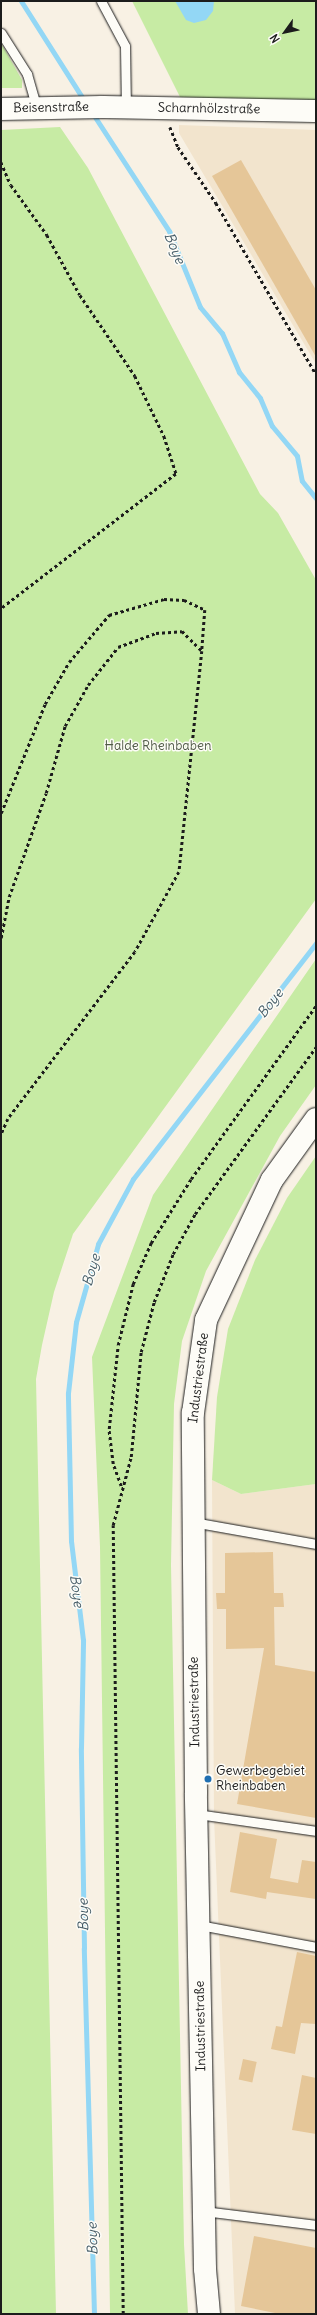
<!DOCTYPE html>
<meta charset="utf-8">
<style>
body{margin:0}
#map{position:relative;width:317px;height:2315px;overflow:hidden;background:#f8f1e4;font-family:Delius,sans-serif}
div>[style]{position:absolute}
.built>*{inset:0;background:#f2e4cd}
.green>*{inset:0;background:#c7eba4}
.water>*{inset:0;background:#93d7f5}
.stream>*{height:5px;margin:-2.5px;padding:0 2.5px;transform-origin:2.5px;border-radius:2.5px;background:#93d7f5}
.building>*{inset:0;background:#e5c698;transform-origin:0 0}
.path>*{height:2.5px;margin-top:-1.25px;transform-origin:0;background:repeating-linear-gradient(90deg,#1c1c1c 0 3px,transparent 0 6px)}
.roads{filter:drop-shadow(0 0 1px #1c1c1c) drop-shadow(0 0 1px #1c1c1c)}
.lane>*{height:9px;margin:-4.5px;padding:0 4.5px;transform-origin:4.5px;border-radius:4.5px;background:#fdfcf7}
.secondary>*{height:22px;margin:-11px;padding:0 11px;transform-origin:11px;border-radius:11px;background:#fdfcf7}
.dots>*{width:11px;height:11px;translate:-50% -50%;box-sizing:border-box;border:2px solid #fdfcf7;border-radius:50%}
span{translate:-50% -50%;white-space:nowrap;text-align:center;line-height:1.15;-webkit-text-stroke:3px #fdfcf7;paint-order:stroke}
.street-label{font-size:13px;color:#1c1c1c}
.park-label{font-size:13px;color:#4f5a45}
.poi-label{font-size:13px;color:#1c1c1c}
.left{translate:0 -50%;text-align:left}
.water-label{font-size:14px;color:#465d68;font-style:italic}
.frame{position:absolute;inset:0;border:2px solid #1c1c1c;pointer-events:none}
.north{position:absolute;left:265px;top:12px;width:40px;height:40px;-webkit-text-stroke:3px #fdfcf7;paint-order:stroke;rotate:237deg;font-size:11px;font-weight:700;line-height:16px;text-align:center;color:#1c1c1c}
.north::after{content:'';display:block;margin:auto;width:14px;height:18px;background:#1c1c1c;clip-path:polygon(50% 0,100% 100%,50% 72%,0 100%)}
</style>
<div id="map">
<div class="built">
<div style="clip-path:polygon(179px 125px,316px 130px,316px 364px,179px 133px)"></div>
<div style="clip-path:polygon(212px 1480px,241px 1494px,316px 1484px,316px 2314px,235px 2314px,214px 1818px)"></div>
</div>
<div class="green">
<div style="clip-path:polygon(132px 1px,316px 1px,316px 108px,184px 105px)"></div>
<div style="clip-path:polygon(1px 43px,22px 80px,22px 88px,1px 88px)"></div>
<div style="clip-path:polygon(60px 127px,88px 168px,260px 494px,278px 513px,316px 580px,316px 899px,73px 1234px,54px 1292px,42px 1345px,36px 1379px,56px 2314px,1px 2314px,1px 130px)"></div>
<div style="clip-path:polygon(316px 959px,316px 1085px,280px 1136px,206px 1271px,182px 1341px,174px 1404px,171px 1565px,184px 2244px,188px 2314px,110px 2314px,100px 1547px,92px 1357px,153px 1195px)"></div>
<div style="clip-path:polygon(316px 1156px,316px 1484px,241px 1494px,212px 1480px,217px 1397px,228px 1329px,255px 1260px,287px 1198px)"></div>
</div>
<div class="water">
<div style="clip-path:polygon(175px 1px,214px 1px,213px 11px,206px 20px,194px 23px,186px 20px)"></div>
</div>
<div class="stream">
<div style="left:21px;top:1px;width:120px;rotate:57.6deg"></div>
<div style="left:93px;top:114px;width:140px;rotate:57deg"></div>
<div style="left:169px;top:231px;width:82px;rotate:67.8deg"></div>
<div style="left:200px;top:307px;width:34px;rotate:50deg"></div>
<div style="left:222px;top:333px;width:43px;rotate:66.4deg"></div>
<div style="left:239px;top:372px;width:33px;rotate:51deg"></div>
<div style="left:260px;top:398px;width:30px;rotate:67deg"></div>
<div style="left:272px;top:426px;width:39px;rotate:50deg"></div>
<div style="left:297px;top:456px;width:25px;rotate:79deg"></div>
<div style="left:302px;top:481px;width:22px;rotate:51deg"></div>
<div style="left:94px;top:2314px;width:366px;rotate:-91.6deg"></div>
<div style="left:84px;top:1948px;width:200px;rotate:-90.9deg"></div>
<div style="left:81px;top:1748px;width:108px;rotate:-88.9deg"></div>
<div style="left:83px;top:1640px;width:100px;rotate:-96.9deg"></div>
<div style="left:71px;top:1541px;width:148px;rotate:-91.2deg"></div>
<div style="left:68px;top:1393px;width:71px;rotate:-83.6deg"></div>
<div style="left:76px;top:1322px;width:81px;rotate:-74.2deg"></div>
<div style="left:98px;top:1244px;width:74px;rotate:-61.7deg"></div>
<div style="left:133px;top:1179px;width:299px;rotate:-52.2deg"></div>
</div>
<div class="building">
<div style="clip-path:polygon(241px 160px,316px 290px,316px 357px,212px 176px)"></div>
<div style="clip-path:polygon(273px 1552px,274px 1593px,283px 1593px,284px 1607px,274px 1607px,275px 1665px,316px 1672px,316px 1818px,237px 1804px,264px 1648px,226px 1649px,226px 1609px,217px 1609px,216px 1593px,225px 1593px,225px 1553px)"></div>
<div style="clip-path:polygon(240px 1832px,277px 1839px,270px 1878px,298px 1883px,302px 1860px,316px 1862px,316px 1899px,267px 1892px,266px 1899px,230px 1892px)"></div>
<div style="clip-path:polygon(297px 1952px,316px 1956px,316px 2024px,301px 2023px,295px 2054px,271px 2049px,276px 2026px,282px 2027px)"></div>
<div style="left:243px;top:2059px;width:14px;height:21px;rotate:12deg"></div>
<div style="clip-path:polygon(302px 2075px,316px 2078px,316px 2134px,292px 2130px)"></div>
<div style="clip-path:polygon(254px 2236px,316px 2248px,316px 2314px,280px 2314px,241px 2306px)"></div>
</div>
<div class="path">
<div style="left:170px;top:127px;width:22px;rotate:68deg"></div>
<div style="left:178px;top:147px;width:68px;rotate:55.8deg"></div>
<div style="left:216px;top:203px;width:198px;rotate:59.7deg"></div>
<div style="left:1px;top:162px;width:25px;rotate:67deg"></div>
<div style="left:11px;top:185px;width:62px;rotate:54.2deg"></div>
<div style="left:47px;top:235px;width:68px;rotate:61.2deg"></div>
<div style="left:80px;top:295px;width:98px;rotate:55.8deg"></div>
<div style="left:135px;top:376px;width:67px;rotate:64.2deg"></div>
<div style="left:164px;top:436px;width:40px;rotate:72deg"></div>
<div style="left:176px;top:474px;width:221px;rotate:142.4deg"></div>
<div style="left:1px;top:813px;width:118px;rotate:-68deg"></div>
<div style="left:45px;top:704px;width:48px;rotate:-60.3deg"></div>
<div style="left:69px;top:662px;width:62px;rotate:-49.6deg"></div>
<div style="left:109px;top:615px;width:57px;rotate:-16.2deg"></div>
<div style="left:164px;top:599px;width:20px;rotate:3deg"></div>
<div style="left:184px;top:600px;width:23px;rotate:25deg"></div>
<div style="left:205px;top:610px;width:40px;rotate:94.3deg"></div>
<div style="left:1px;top:938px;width:42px;rotate:-79deg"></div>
<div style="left:9px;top:897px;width:110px;rotate:-70.4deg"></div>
<div style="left:46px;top:793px;width:70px;rotate:-74.2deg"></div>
<div style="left:65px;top:726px;width:47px;rotate:-60.7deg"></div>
<div style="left:88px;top:685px;width:48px;rotate:-51.7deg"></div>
<div style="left:118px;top:647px;width:40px;rotate:-20.2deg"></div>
<div style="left:156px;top:633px;width:26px;rotate:-4deg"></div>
<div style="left:182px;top:631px;width:28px;rotate:45deg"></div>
<div style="left:202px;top:651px;width:222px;rotate:95.9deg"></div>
<div style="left:179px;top:872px;width:91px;rotate:118.8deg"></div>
<div style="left:135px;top:952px;width:210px;rotate:127.3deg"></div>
<div style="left:8px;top:1119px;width:17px;rotate:114deg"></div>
<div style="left:121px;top:1486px;width:23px;rotate:-110deg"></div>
<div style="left:113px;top:1464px;width:35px;rotate:-97deg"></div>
<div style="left:109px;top:1429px;width:84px;rotate:-83.9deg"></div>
<div style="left:118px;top:1345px;width:63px;rotate:-76.2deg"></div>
<div style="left:133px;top:1284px;width:45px;rotate:-66.3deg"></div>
<div style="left:151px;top:1243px;width:75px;rotate:-58deg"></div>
<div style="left:191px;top:1179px;width:213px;rotate:-54.2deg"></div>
<div style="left:123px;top:2314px;width:789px;rotate:-90.73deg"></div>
<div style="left:113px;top:1525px;width:70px;rotate:-75.2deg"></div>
<div style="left:131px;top:1457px;width:105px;rotate:-84.6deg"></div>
<div style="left:141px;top:1352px;width:52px;rotate:-75.4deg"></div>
<div style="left:154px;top:1302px;width:52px;rotate:-68.4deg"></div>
<div style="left:173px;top:1254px;width:46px;rotate:-61.2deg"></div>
<div style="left:195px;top:1214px;width:206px;rotate:-54.1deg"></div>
</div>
<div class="roads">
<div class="lane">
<div style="left:101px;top:1px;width:51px;rotate:61.9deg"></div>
<div style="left:125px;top:46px;width:61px;rotate:89.1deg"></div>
<div style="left:1px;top:33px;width:49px;rotate:57.6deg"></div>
<div style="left:27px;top:74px;width:35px;rotate:74deg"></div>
<div style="left:193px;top:1522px;width:125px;rotate:10.1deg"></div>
<div style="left:197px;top:1814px;width:120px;rotate:8.1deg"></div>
<div style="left:199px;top:1925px;width:119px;rotate:10.6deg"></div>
<div style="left:204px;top:2211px;width:113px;rotate:7.1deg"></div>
</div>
<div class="secondary">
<div style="left:1px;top:109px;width:101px;rotate:-1.1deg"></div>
<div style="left:102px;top:107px;width:214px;rotate:1.1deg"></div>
<div style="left:209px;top:2314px;width:45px;rotate:-95.1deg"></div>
<div style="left:205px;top:2269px;width:476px;rotate:-91.1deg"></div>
<div style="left:196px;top:1793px;width:380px;rotate:-90.5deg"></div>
<div style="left:193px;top:1413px;width:94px;rotate:-82deg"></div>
<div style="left:206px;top:1320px;width:155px;rotate:-64.8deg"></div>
<div style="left:272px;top:1180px;width:75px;rotate:-54.2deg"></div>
</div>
</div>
<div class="dots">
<div style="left:208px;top:1779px;background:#1f6fb2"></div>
</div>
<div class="street-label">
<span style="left:51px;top:108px;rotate:-1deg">Beisenstraße</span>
<span style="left:209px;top:109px;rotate:1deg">Scharnhölzstraße</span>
<span style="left:199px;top:1378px;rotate:-83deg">Industriestraße</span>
<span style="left:195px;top:1702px;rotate:-91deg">Industriestraße</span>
<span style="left:201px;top:2026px;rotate:-91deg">Industriestraße</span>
</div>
<div class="park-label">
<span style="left:158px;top:746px">Halde Rheinbaben</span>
</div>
<div class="poi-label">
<span class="left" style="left:216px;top:1779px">Gewerbegebiet<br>Rheinbaben</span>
</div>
<div class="water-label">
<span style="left:175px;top:248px;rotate:67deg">Boye</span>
<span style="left:270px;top:1003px;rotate:-52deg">Boye</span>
<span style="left:91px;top:1270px;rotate:-74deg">Boye</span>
<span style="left:77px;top:1591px;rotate:83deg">Boye</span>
<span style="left:83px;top:1915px;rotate:-91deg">Boye</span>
<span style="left:92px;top:2239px;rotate:-92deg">Boye</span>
</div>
<div class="frame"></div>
<div class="north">N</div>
</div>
